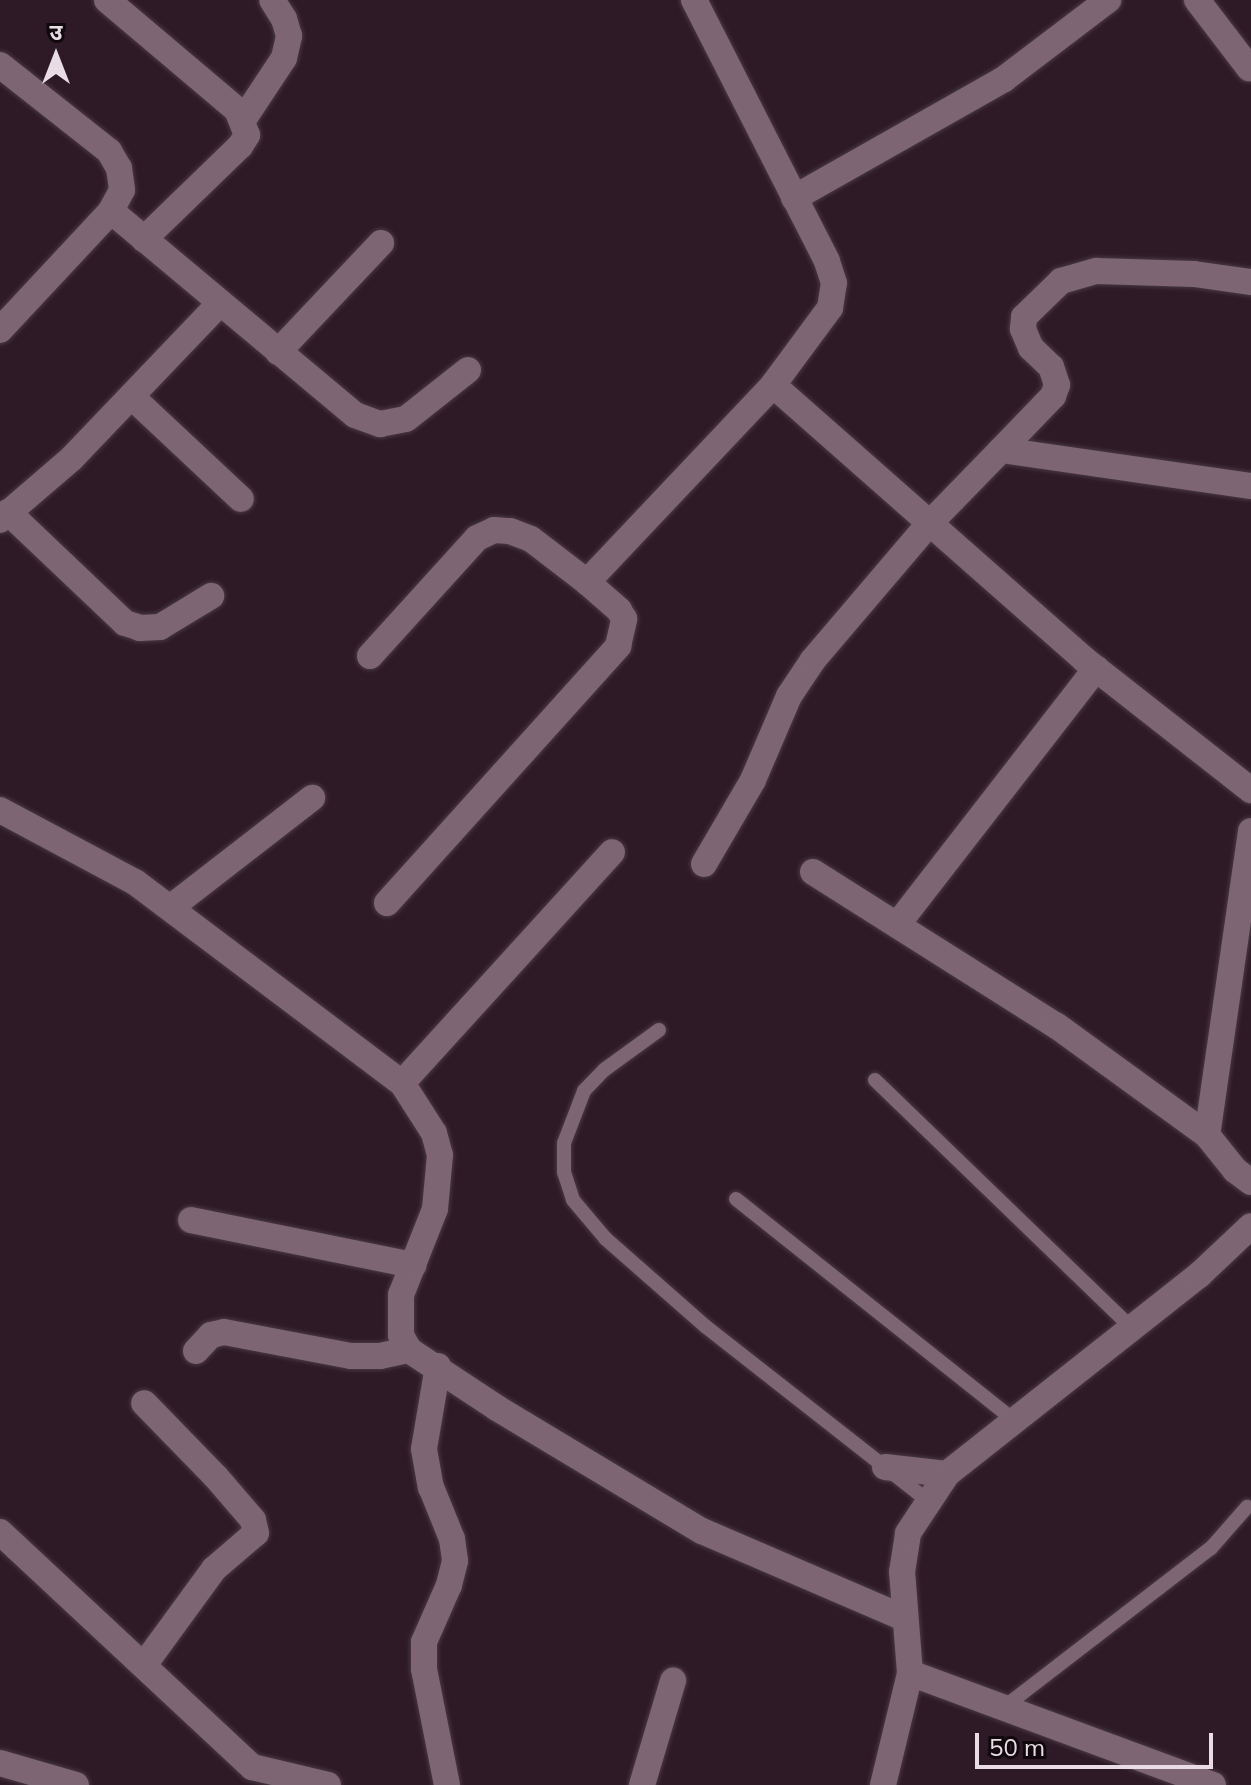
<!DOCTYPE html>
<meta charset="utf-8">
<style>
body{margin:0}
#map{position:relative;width:1251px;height:1785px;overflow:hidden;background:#2e1a26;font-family:Mulish,"Noto Sans Devanagari",sans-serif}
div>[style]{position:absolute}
.roads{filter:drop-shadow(0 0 2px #483942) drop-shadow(0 0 2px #483942)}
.lane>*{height:14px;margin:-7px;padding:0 7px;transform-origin:7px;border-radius:7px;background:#7e6573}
.street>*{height:26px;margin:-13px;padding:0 13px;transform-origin:13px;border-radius:13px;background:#7e6573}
span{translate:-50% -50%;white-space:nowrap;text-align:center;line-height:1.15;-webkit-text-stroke:6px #10080d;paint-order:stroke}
.north{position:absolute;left:16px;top:16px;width:80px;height:80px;-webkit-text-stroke:6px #10080d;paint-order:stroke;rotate:0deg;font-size:22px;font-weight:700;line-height:32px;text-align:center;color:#eadce4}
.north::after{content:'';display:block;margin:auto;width:28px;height:36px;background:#eadce4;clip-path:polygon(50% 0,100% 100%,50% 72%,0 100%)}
.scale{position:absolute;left:975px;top:1733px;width:238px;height:36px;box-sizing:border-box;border:4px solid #eadce4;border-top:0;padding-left:10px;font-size:24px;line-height:28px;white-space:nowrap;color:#eadce4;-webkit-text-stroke:6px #10080d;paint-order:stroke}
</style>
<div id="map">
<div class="roads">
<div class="lane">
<div style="left:659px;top:1030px;width:68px;rotate:144deg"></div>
<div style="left:604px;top:1070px;width:29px;rotate:134deg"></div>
<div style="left:584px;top:1091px;width:56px;rotate:111deg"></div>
<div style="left:564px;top:1143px;width:29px;rotate:90deg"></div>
<div style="left:564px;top:1172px;width:29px;rotate:72deg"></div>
<div style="left:573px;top:1200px;width:51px;rotate:49.8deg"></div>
<div style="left:606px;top:1239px;width:132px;rotate:41.3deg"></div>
<div style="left:705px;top:1326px;width:283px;rotate:38.1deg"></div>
<div style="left:875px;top:1080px;width:357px;rotate:44deg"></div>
<div style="left:736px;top:1199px;width:357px;rotate:38.5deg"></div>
<div style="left:1003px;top:1708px;width:262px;rotate:-37.6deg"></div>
<div style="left:1211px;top:1548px;width:55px;rotate:-48.7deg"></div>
</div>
<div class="street">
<div style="left:107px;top:0;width:170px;rotate:40.2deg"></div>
<div style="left:237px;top:110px;width:27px;rotate:68deg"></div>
<div style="left:247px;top:135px;width:13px;rotate:122deg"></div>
<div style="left:240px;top:146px;width:134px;rotate:135.9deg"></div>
<div style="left:1197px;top:0;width:86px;rotate:52.6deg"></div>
<div style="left:0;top:65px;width:139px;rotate:38.3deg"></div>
<div style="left:109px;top:151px;width:20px;rotate:60deg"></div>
<div style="left:119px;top:168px;width:22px;rotate:82deg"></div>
<div style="left:122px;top:190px;width:24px;rotate:118deg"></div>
<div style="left:111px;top:211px;width:318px;rotate:39.9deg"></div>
<div style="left:355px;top:415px;width:27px;rotate:20deg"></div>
<div style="left:380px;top:424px;width:26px;rotate:-11deg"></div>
<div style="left:406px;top:419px;width:79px;rotate:-38.3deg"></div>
<div style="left:243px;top:120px;width:74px;rotate:-56.5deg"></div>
<div style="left:284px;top:58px;width:23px;rotate:-77deg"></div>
<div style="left:289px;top:36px;width:18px;rotate:-106deg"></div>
<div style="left:284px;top:19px;width:22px;rotate:-122deg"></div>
<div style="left:794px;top:198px;width:241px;rotate:-29.5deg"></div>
<div style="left:1004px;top:79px;width:131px;rotate:-37.2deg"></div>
<div style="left:0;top:330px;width:163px;rotate:-47deg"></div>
<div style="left:278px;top:352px;width:150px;rotate:-46.6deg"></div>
<div style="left:773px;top:385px;width:416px;rotate:41.4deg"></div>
<div style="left:1085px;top:660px;width:211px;rotate:38.1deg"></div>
<div style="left:132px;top:397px;width:149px;rotate:43.1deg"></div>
<div style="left:1001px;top:450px;width:75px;rotate:-46.1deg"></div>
<div style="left:1053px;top:396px;width:12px;rotate:-70deg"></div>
<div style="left:1057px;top:385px;width:19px;rotate:-108deg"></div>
<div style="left:1051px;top:367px;width:28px;rotate:-136deg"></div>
<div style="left:1031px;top:348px;width:21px;rotate:-113deg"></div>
<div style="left:1023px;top:329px;width:12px;rotate:-85deg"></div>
<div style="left:1024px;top:317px;width:52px;rotate:-44.2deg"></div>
<div style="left:1061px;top:281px;width:37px;rotate:-16deg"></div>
<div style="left:1097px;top:271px;width:97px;rotate:1.8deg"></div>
<div style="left:1194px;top:274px;width:58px;rotate:8deg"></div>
<div style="left:8px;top:512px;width:161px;rotate:43.5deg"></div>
<div style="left:125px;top:623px;width:16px;rotate:18deg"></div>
<div style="left:140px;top:628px;width:20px;rotate:-3deg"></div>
<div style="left:160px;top:627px;width:60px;rotate:-31.3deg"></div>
<div style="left:0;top:520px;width:95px;rotate:-40.7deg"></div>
<div style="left:72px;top:458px;width:214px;rotate:-46.3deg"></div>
<div style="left:370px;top:656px;width:159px;rotate:-47.8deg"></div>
<div style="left:477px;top:538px;width:19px;rotate:-25deg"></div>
<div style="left:494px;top:530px;width:16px;rotate:4deg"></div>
<div style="left:510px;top:531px;width:22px;rotate:21deg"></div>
<div style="left:531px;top:539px;width:71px;rotate:37.5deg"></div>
<div style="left:587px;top:582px;width:271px;rotate:-46.6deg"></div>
<div style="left:773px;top:385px;width:96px;rotate:-53.5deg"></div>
<div style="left:830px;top:308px;width:25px;rotate:-81deg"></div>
<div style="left:834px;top:283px;width:23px;rotate:-108deg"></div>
<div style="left:827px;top:261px;width:293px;rotate:-117deg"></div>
<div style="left:0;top:810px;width:153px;rotate:28.1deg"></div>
<div style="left:135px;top:882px;width:334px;rotate:37deg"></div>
<div style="left:402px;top:1083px;width:59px;rotate:57.4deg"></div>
<div style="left:434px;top:1133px;width:23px;rotate:75deg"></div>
<div style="left:440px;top:1155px;width:54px;rotate:95.3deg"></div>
<div style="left:435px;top:1209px;width:92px;rotate:111.6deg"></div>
<div style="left:401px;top:1295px;width:40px;rotate:90deg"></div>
<div style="left:401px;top:1335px;width:17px;rotate:62deg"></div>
<div style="left:409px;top:1350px;width:105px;rotate:33.4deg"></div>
<div style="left:497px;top:1408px;width:239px;rotate:31deg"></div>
<div style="left:702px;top:1531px;width:220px;rotate:23.3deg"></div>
<div style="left:1251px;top:831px;width:307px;rotate:98.2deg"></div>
<div style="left:1207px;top:1135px;width:45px;rotate:51.3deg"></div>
<div style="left:1235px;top:1170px;width:20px;rotate:37deg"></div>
<div style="left:704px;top:864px;width:97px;rotate:-59.7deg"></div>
<div style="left:753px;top:780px;width:91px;rotate:-66.8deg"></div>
<div style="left:789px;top:696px;width:43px;rotate:-56.3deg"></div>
<div style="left:813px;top:660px;width:177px;rotate:-49.6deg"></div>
<div style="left:928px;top:525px;width:105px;rotate:-45.8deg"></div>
<div style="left:1001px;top:450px;width:253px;rotate:8.2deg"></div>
<div style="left:813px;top:872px;width:289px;rotate:32.3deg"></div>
<div style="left:1057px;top:1026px;width:185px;rotate:36deg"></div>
<div style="left:387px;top:903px;width:346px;rotate:-48deg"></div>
<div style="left:618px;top:646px;width:28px;rotate:-77deg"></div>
<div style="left:624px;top:619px;width:10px;rotate:-119deg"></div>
<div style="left:619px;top:610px;width:43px;rotate:-138.8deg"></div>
<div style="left:170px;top:908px;width:180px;rotate:-37.8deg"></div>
<div style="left:897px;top:925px;width:325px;rotate:-52.2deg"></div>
<div style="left:402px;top:1083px;width:312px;rotate:-47.7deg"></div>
<div style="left:191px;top:1220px;width:227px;rotate:11.5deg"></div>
<div style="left:196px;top:1351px;width:22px;rotate:-47deg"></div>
<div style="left:211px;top:1335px;width:13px;rotate:-13deg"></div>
<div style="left:224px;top:1332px;width:129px;rotate:10.7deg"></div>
<div style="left:351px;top:1356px;width:29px"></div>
<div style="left:380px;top:1356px;width:30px;rotate:-12deg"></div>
<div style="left:438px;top:1366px;width:84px;rotate:99.6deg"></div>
<div style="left:424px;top:1449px;width:39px;rotate:80deg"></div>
<div style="left:431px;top:1487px;width:56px;rotate:68deg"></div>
<div style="left:452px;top:1539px;width:22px;rotate:82deg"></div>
<div style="left:455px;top:1561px;width:25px;rotate:104deg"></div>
<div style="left:449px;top:1585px;width:62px;rotate:113.7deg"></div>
<div style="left:424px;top:1642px;width:27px;rotate:90deg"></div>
<div style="left:424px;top:1669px;width:118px;rotate:78.8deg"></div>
<div style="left:885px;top:1467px;width:62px;rotate:6.4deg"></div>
<div style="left:0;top:1532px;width:345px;rotate:43deg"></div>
<div style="left:252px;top:1767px;width:78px;rotate:13.3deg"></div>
<div style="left:144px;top:1665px;width:119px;rotate:-53.9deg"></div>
<div style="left:214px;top:1569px;width:55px;rotate:-40.6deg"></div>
<div style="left:256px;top:1533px;width:13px;rotate:-103deg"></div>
<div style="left:253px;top:1520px;width:57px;rotate:-130.7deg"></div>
<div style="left:216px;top:1477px;width:103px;rotate:-134.2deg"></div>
<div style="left:910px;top:1673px;width:101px;rotate:-94.5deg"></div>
<div style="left:902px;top:1572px;width:39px;rotate:-81deg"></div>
<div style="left:908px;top:1533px;width:71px;rotate:-56.5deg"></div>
<div style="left:947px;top:1474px;width:321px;rotate:-38.3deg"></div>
<div style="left:1199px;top:1275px;width:71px;rotate:-43.3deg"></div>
<div style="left:0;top:1763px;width:79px;rotate:16.1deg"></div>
<div style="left:642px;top:1785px;width:109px;rotate:-73.4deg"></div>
<div style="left:883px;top:1785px;width:115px;rotate:-76.4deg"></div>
<div style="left:910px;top:1673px;width:323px;rotate:20.3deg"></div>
</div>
</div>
<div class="north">उ</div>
<div class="scale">50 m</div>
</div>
